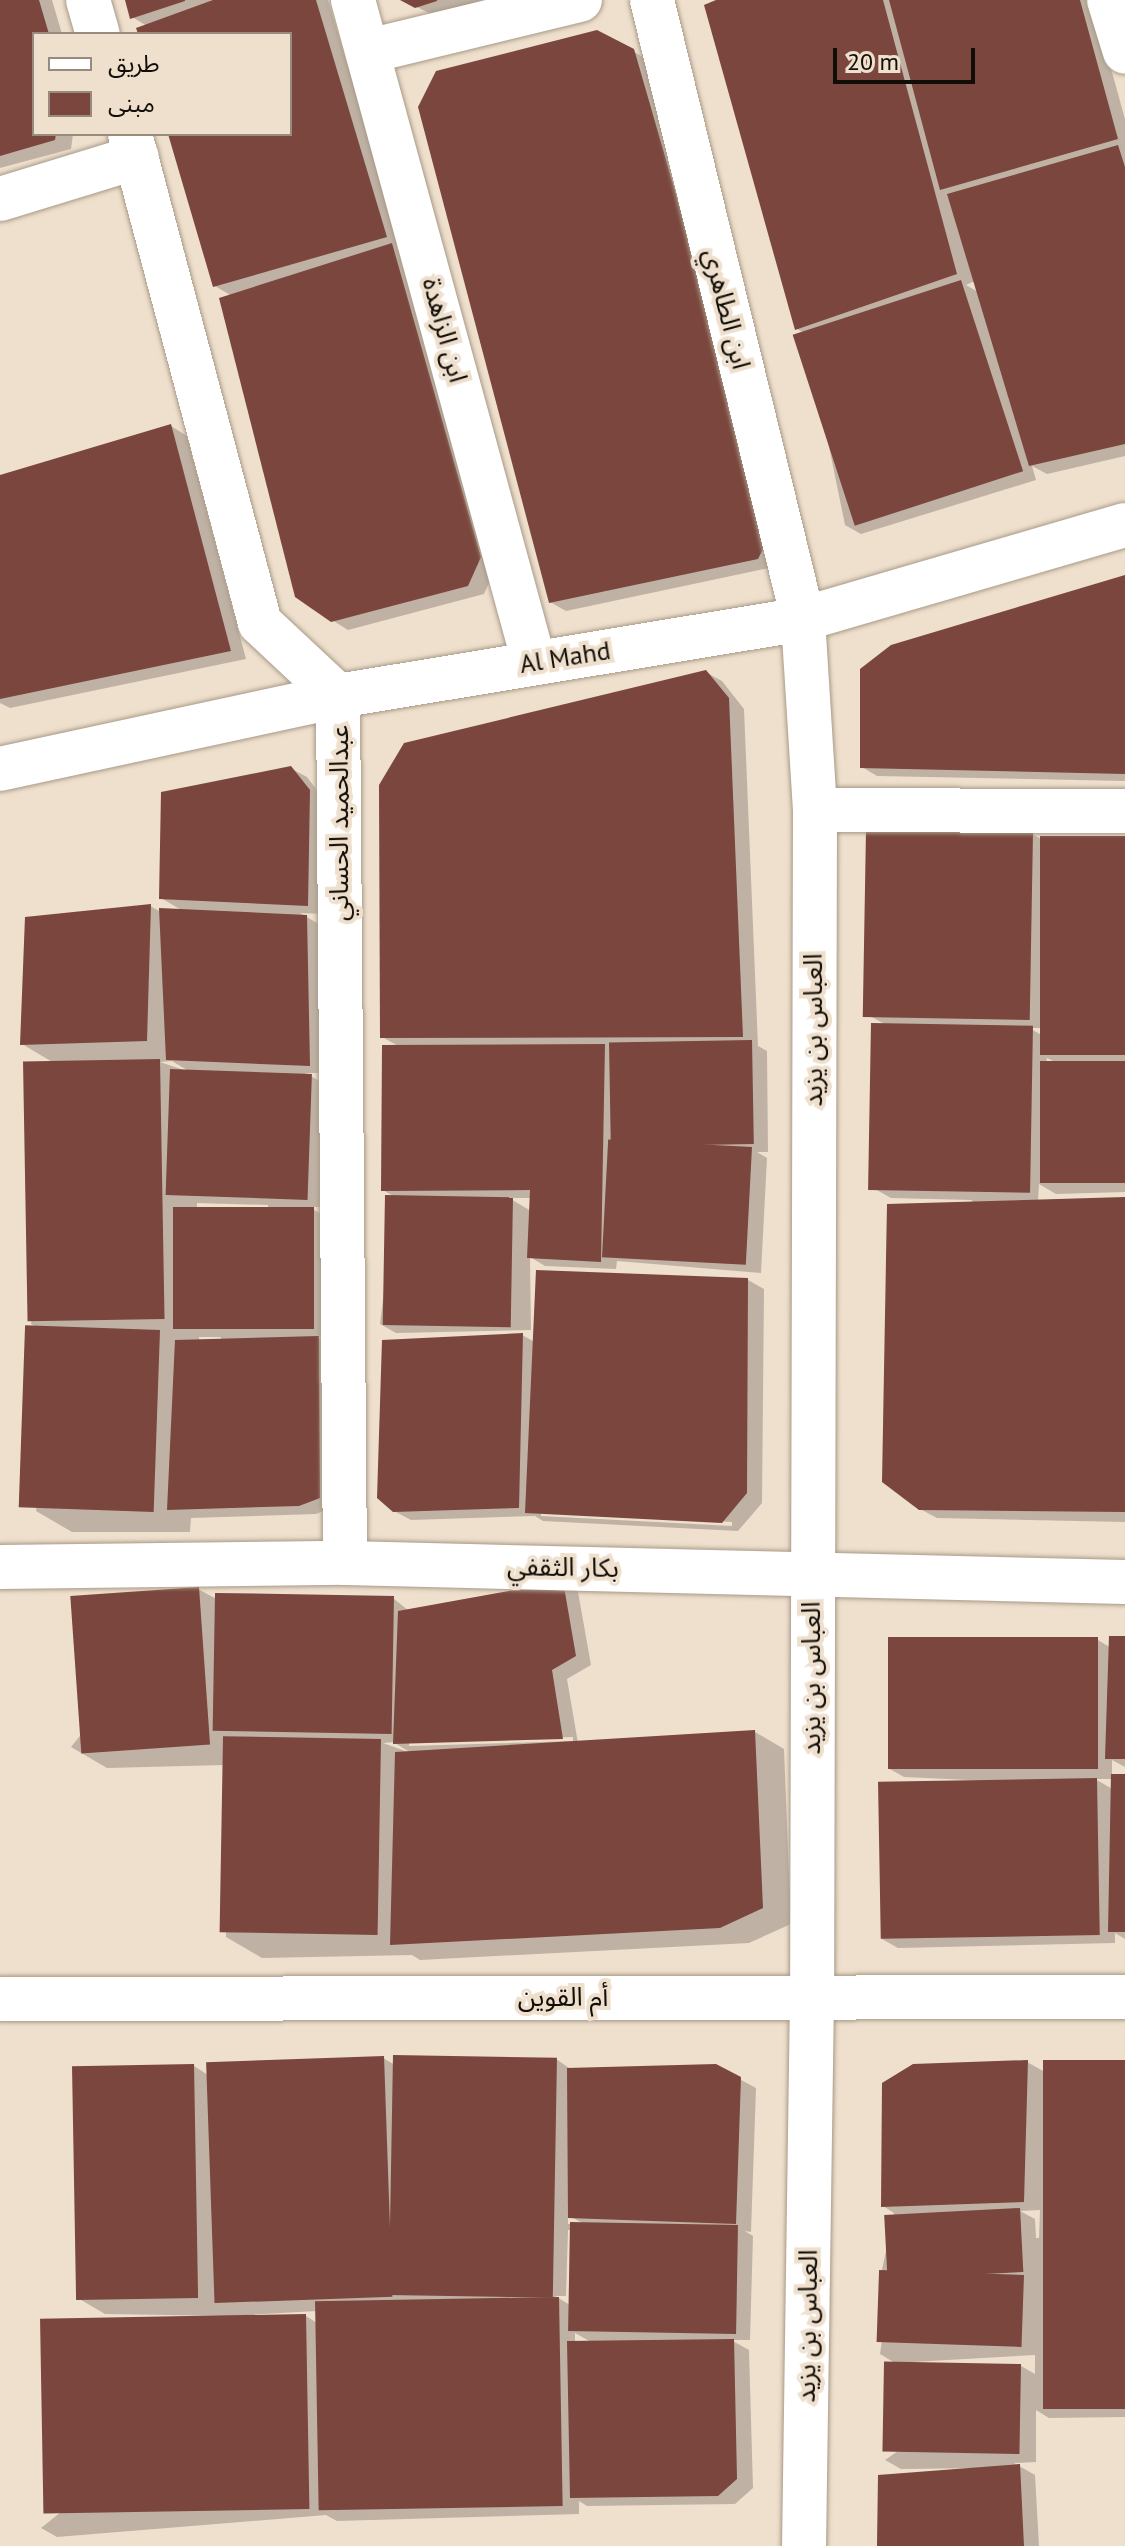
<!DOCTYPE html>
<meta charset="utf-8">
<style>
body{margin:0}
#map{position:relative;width:1125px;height:2546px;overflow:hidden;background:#efdfcd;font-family:"PT Sans","Noto Sans Arabic",sans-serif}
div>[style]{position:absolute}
.shadow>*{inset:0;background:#0003}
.building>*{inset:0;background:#7a463e;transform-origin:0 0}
.roads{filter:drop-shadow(0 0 2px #a89a88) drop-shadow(0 0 2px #a89a88)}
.minor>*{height:44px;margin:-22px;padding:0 22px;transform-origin:22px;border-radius:22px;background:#fff}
span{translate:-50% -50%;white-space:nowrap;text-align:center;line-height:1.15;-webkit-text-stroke:8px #efdfcd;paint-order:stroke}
.street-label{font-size:26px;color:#110d07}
.legend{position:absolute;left:32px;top:32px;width:260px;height:104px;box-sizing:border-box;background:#efdfcd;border:2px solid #968b7e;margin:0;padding:10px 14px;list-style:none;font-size:24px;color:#110d07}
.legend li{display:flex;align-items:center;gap:16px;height:40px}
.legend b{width:40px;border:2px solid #968b7e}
.scale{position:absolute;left:833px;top:48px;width:142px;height:36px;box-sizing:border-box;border:4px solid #110d07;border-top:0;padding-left:10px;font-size:24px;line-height:28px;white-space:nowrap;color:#110d07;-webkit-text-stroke:6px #efdfcd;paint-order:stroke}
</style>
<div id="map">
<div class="shadow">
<div style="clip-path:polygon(0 0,52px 0,62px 34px,34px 34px,34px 134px,73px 134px,71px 149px,0 168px)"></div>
<div style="clip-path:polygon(127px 0,328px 0,402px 246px,396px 248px,407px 255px,496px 567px,484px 594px,348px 630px,332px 620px,232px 296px,215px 286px,170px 134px,290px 134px,290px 34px,140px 34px,147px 26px,132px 17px)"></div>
<div style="clip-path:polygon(403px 0,483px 0,433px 15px)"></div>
<div style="clip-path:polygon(evenodd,722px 0,1092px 0,1125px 119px,1125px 456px,1047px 474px,1032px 466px,1036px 480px,861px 534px,845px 525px,806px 334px,797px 329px,722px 0,975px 281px,978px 292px,966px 285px,975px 281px)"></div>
<div style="clip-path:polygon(633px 51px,649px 61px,774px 567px,566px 611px,550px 602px)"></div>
<div style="clip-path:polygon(171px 426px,187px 436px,246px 659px,10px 708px,0 703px,0 477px)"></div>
<div style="clip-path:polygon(1125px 577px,1125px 781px,877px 776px,862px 767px)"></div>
<div style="clip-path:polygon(evenodd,705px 672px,722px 681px,744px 709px,758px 1046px,767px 1051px,768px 1152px,757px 1152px,767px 1158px,761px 1273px,617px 1261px,616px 1269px,545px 1266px,530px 1257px,531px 1330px,396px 1333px,380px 1324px,395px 1197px,383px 1190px,400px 1047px,382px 1037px,705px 672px,509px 1198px,532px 1198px,531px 1211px,509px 1198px)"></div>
<div style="clip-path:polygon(evenodd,290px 768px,307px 777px,325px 801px,323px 914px,300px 913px,322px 926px,325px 1073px,305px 1073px,327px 1085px,328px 1207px,309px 1207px,330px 1219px,332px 1337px,317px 1337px,334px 1347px,336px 1506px,316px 1514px,191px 1518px,190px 1532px,72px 1532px,36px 1511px,51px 1336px,31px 1324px,59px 1066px,22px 1044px,150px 906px,161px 912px,183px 911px,161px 898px,290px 768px,172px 1061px,190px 1072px,160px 1062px,172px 1061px,290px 768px,197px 1203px,268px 1205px,268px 1209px,197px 1209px,197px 1203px,290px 768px,199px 1337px,221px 1337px,221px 1340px,199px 1341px,199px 1337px)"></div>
<div style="clip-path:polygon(evenodd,1032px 834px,1048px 843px,1125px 838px,1125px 1192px,1056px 1194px,1039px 1184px,1038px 1201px,1125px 1199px,1125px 1522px,937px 1518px,920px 1509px,972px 1200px,891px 1198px,875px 1189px,888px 1026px,870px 1016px,1032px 834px,1029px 1028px,1040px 1028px,1040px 1034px,1029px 1028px,1032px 834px,1047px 1058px,1059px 1064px,1046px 1064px,1047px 1058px)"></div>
<div style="clip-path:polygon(evenodd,748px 1280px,764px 1289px,762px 1503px,738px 1531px,543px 1521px,535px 1516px,411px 1520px,394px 1511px,522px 1335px,535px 1342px,748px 1280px,541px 1512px,732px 1522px,732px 1526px,541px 1516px,541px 1512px)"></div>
<div style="clip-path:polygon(evenodd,563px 1583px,578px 1592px,591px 1665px,567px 1679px,578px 1743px,755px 1732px,784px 1749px,791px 1924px,749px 1943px,420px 1960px,412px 1955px,262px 1958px,226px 1937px,225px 1765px,107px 1768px,71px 1747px,198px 1589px,222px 1602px,393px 1598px,409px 1611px,563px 1583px,573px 1737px,573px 1741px,409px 1746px,409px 1742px,573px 1737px,563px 1583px,395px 1742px,395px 1743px,411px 1753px,383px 1743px,395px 1742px)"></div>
<div style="clip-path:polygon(evenodd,1125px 1638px,1125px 1767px,1112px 1760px,1112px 1776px,1125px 1776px,1125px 1939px,1115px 1933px,1115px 1943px,898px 1948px,882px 1939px,1012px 1782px,904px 1777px,888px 1768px,1098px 1640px,1111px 1648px,1125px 1638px,1095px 1779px,1113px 1779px,1112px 1789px,1109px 1787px,1095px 1779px)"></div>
<div style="clip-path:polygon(evenodd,383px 2058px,395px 2065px,556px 2059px,572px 2070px,715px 2066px,756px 2088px,751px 2232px,745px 2231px,753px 2236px,750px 2340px,731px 2340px,749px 2350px,753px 2488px,735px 2504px,587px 2506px,579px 2501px,579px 2514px,337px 2521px,326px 2515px,57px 2537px,41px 2528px,306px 2316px,317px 2323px,317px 2311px,228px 2316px,105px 2314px,76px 2297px,194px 2066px,208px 2075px,383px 2058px,568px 2215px,584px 2224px,568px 2224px,568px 2215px,383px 2058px,568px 2230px,572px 2230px,570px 2305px,555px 2296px,566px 2296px,568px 2230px,383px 2058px,406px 2300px,417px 2306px,406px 2307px,406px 2300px,383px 2058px,575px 2333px,591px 2342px,575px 2343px,575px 2333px)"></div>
<div style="clip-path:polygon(evenodd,1027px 2062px,1045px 2072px,1125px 2062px,1125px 2417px,1049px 2418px,1036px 2410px,1036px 2462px,1014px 2463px,1035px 2475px,1039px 2546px,879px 2546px,990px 2468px,901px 2469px,885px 2460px,1021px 2366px,1035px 2374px,1035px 2355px,895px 2363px,880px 2354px,890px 2285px,880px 2279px,894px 2213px,883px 2206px,1027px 2062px,1040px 2210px,1039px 2238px,1036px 2238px,1035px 2219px,1020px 2211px,1040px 2210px)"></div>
</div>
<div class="building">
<div style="clip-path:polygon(0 0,39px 0,49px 34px,34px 34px,34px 134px,56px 134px,55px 140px,0 156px)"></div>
<div style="clip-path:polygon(125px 0,185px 0,185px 1px,130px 19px)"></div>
<div style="clip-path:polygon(213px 0,316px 0,387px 237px,213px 287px,168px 134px,290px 134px,290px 34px,138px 34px,136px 28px)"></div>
<div style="clip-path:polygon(400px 0,437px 0,437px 1px,415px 8px)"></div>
<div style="clip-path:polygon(716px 0,883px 0,957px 274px,795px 330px,704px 5px)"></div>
<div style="clip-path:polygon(889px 0,1080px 0,1118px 139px,940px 190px)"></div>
<div style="clip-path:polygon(597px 30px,634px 49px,773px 529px,758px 559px,549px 603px,418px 107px,436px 71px)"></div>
<div style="clip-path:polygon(1118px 145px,1125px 167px,1125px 444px,1029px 466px,947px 194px)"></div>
<div style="clip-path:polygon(392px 243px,481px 557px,468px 586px,331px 622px,295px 597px,219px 298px)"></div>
<div style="left:961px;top:280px;width:201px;height:177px;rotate:72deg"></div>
<div style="clip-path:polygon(171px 424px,231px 651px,0 699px,0 475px)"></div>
<div style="clip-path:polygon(1125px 575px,1125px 774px,860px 768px,860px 669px,891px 645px)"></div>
<div style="clip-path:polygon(706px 670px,729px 698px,743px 1037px,380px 1038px,379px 785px,404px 743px)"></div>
<div style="clip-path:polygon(291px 766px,310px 790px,308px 906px,159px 899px,161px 792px)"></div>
<div style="left:1033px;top:832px;width:188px;height:167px;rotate:91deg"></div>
<div style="left:1125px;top:836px;width:219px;height:85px;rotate:90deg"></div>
<div style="clip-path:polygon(151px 904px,147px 1041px,20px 1045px,25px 917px)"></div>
<div style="clip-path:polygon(159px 908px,307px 915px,310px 1066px,166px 1060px)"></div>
<div style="left:871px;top:1023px;width:162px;height:167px;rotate:1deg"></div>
<div style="left:752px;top:1040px;width:104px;height:143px;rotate:89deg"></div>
<div style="clip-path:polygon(605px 1044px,601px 1262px,527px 1258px,530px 1190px,381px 1191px,382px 1045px)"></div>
<div style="left:160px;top:1059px;width:260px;height:137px;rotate:89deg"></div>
<div style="left:1125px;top:1061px;width:122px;height:85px;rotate:90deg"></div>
<div style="left:170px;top:1069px;width:142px;height:126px;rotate:2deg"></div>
<div style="left:752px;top:1147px;width:118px;height:144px;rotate:93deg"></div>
<div style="left:385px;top:1195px;width:128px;height:130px;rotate:1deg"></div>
<div style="clip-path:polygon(1125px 1197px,1125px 1512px,919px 1510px,882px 1482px,887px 1204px)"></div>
<div style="left:173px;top:1207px;width:141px;height:122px"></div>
<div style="clip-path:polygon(536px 1270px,748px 1278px,747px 1493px,722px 1523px,525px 1513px)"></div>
<div style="left:160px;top:1330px;width:182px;height:135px;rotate:92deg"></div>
<div style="clip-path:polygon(523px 1333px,519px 1508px,393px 1512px,377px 1498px,382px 1340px)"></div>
<div style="clip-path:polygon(319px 1336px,320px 1498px,299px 1506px,167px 1510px,175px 1340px)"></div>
<div style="clip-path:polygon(563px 1581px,576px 1656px,552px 1670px,563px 1739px,393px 1744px,398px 1611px)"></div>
<div style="left:199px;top:1587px;width:158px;height:129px;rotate:86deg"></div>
<div style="left:394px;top:1596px;width:138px;height:179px;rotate:91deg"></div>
<div style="clip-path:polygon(1109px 1636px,1125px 1636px,1125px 1759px,1105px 1759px)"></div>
<div style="left:888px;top:1637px;width:210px;height:132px"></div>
<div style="clip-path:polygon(755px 1730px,763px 1908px,720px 1928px,390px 1945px,395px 1752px)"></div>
<div style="left:381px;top:1739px;width:196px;height:158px;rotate:91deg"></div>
<div style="clip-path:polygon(1111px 1774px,1125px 1774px,1125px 1932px,1108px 1932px)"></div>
<div style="left:1097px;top:1778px;width:157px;height:219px;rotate:89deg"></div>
<div style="left:393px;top:2055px;width:164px;height:240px;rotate:1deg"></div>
<div style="left:384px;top:2056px;width:241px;height:178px;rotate:88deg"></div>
<div style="clip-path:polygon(1028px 2060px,1024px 2202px,881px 2207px,882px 2083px,913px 2064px)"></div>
<div style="left:1125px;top:2060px;width:349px;height:82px;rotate:90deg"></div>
<div style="left:194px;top:2064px;width:234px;height:122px;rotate:89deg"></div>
<div style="clip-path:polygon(716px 2064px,741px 2077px,736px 2224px,568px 2218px,567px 2068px)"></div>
<div style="left:1020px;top:2208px;width:64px;height:136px;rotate:87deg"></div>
<div style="left:570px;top:2222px;width:168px;height:109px;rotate:1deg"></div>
<div style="left:1024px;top:2275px;width:72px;height:145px;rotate:92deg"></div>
<div style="left:559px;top:2297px;width:209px;height:244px;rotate:89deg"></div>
<div style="left:306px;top:2314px;width:195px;height:266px;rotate:89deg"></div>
<div style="clip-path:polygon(734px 2339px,737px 2479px,718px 2496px,570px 2498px,567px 2341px)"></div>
<div style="left:1021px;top:2364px;width:90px;height:137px;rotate:91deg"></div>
<div style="clip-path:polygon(1020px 2464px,1024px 2546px,877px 2546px,878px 2475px)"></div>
</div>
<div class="roads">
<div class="minor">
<div style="left:88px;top:0;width:35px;rotate:74deg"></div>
<div style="left:353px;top:0;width:686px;rotate:74.71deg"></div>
<div style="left:652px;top:0;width:637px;rotate:76.29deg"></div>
<div style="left:803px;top:619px;width:191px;rotate:86.4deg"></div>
<div style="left:815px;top:810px;width:1186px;rotate:90.14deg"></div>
<div style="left:812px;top:1996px;width:550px;rotate:90.83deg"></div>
<div style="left:1109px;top:0;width:54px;rotate:72.9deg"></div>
<div style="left:369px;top:51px;width:217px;rotate:-13.6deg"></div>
<div style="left:130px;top:134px;width:506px;rotate:75.11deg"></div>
<div style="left:260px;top:623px;width:107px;rotate:43.1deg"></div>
<div style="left:338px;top:696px;width:867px;rotate:89.54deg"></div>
<div style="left:0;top:199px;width:143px;rotate:-17deg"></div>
<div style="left:0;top:769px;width:346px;rotate:-12.2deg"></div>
<div style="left:338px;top:696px;width:471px;rotate:-9.4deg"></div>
<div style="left:803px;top:619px;width:335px;rotate:-16.3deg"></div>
<div style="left:815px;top:810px;width:310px;rotate:0.2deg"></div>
<div style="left:0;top:1567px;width:345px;rotate:-0.7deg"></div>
<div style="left:345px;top:1563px;width:780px;rotate:1.4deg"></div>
<div style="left:0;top:1999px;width:1125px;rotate:-0.1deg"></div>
</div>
</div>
<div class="street-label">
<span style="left:727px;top:309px;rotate:76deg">ابن الطاهري</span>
<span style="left:445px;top:330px;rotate:75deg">ابن الزاهدة</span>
<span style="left:565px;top:657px;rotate:-9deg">Al Mahd</span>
<span style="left:339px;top:823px;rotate:-90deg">عبدالحميد الحساني</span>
<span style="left:813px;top:1030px;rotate:-90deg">العباس بن يزيد</span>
<span style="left:563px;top:1567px;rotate:1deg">بكار الثقفي</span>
<span style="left:811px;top:1678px;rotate:-90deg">العباس بن يزيد</span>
<span style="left:563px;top:1997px">أم القوين</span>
<span style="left:807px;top:2326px;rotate:-89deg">العباس بن يزيد</span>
</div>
<ul class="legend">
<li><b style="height:10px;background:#fff"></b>طريق</li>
<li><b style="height:22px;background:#7a463e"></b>مبنى</li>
</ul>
<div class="scale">20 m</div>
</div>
